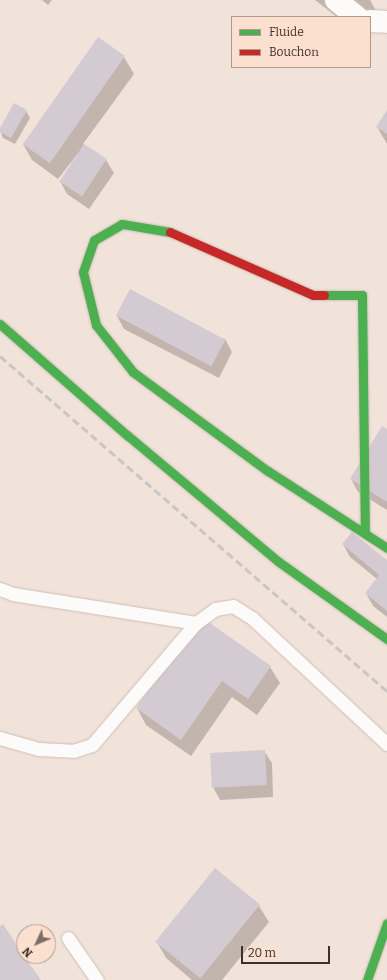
<!DOCTYPE html>
<style>
body{margin:0}
#map{position:relative;width:387px;height:980px;overflow:hidden;background:#f2e3da;font-family:Bitter,serif}
div>[style]{position:absolute}
.shadow>*{inset:0;background:#0003}
.building>*{inset:0;background:#d4cad1;transform-origin:0 0}
.roads{filter:drop-shadow(0 0 1px #ccbfb7) drop-shadow(0 0 1px #ccbfb7)}
.lane>*{height:13px;margin:-6.5px;padding:0 6.5px;transform-origin:6.5px;border-radius:6.5px;background:#fdfbf9}
.street>*{height:22px;margin:-11px;padding:0 11px;transform-origin:11px;border-radius:11px;background:#fdfbf9}
.fast>*{height:9px;margin:-4.5px;padding:0 4.5px;transform-origin:4.5px;border-radius:4.5px;background:#4caf50}
.jam>*{height:9px;margin:-4.5px;padding:0 4.5px;transform-origin:4.5px;border-radius:4.5px;background:#c62828}
.rail>*{height:3px;margin-top:-1.5px;transform-origin:0;background:repeating-linear-gradient(90deg,#cac6c4 0 8px,transparent 0 12px)}
span{translate:-50% -50%;white-space:nowrap;text-align:center;line-height:1.15;-webkit-text-stroke:4px #fce0cf;paint-order:stroke}
.legend{position:absolute;left:231px;top:16px;width:140px;height:52px;box-sizing:border-box;background:#fce0cf;border:1px solid #b09a8c;margin:0;padding:5px 7px;list-style:none;font-size:12px;color:#3d3028}
.legend li{display:flex;align-items:center;gap:8px;height:20px}
.legend b{width:20px;border:1px solid #b09a8c}
.north{position:absolute;left:16px;top:924px;width:40px;height:40px;box-sizing:border-box;background:#fce0cf;border:1px solid #b09a8c;border-radius:50%;rotate:226deg;font-size:11px;font-weight:700;line-height:16px;text-align:center;color:#3d3028}
.north::after{content:'';display:block;margin:auto;width:14px;height:18px;background:#7c6f66;clip-path:polygon(50% 0,100% 100%,50% 72%,0 100%)}
.scale{position:absolute;left:241px;top:946px;width:89px;height:18px;box-sizing:border-box;border:2px solid #3d3028;border-top:0;padding-left:5px;font-size:12px;line-height:14px;white-space:nowrap;color:#3d3028;-webkit-text-stroke:3px #fce0cf;paint-order:stroke}
</style>
<div id="map">
<div class="shadow">
<div style="clip-path:polygon(42px 0,52px 0,48px 5px)"></div>
<div style="clip-path:polygon(315px 0,370px 0,376px 11px,370px 17px,337px 17px)"></div>
<div style="clip-path:polygon(124px 57px,134px 74px,83px 144px,106px 160px,114px 173px,89px 209px,67px 194px,60px 181px,83px 147px,58px 179px,32px 160px,23px 144px)"></div>
<div style="clip-path:polygon(26px 111px,30px 118px,15px 144px,3px 138px,0 130px)"></div>
<div style="clip-path:polygon(387px 111px,387px 144px,377px 127px)"></div>
<div style="clip-path:polygon(117px 316px,225px 339px,232px 352px,219px 378px,124px 329px)"></div>
<div style="clip-path:polygon(387px 431px,387px 510px,358px 492px,351px 479px)"></div>
<div style="clip-path:polygon(343px 544px,387px 562px,387px 617px,373px 606px,366px 593px,377px 579px,350px 557px)"></div>
<div style="clip-path:polygon(200px 618px,270px 667px,280px 683px,257px 715px,232px 697px,191px 756px,146px 725px,137px 708px)"></div>
<div style="clip-path:polygon(264px 751px,272px 763px,273px 797px,220px 800px,213px 787px)"></div>
<div style="clip-path:polygon(259px 906px,269px 922px,222px 980px,192px 980px,166px 958px,157px 942px)"></div>
</div>
<div class="building">
<div style="left:98px;top:37px;width:33px;height:131px;rotate:35deg"></div>
<div style="clip-path:polygon(14px 103px,27px 110px,11px 138px,0 132px,0 128px)"></div>
<div style="clip-path:polygon(387px 110px,387px 134px,376px 127px)"></div>
<div style="left:84px;top:144px;width:27px;height:45px;rotate:33deg"></div>
<div style="left:130px;top:289px;width:108px;height:30px;rotate:28deg"></div>
<div style="clip-path:polygon(382px 426px,387px 429px,387px 502px,350px 479px)"></div>
<div style="clip-path:polygon(352px 532px,387px 560px,387px 611px,365px 593px,379px 575px,342px 544px)"></div>
<div style="clip-path:polygon(200px 616px,271px 666px,248px 699px,222px 681px,181px 740px,136px 708px)"></div>
<div style="left:265px;top:750px;width:35px;height:55px;rotate:87deg"></div>
<div style="left:215px;top:868px;width:58px;height:95px;rotate:39deg"></div>
<div style="clip-path:polygon(3px 924px,24px 956px,41px 980px,0 980px,0 926px)"></div>
</div>
<div class="roads">
<div class="lane">
<div style="left:0;top:589px;width:14px;rotate:21deg"></div>
<div style="left:13px;top:594px;width:185px;rotate:9deg"></div>
<div style="left:0;top:738px;width:40px;rotate:16deg"></div>
<div style="left:38px;top:749px;width:35px;rotate:3deg"></div>
<div style="left:73px;top:751px;width:20px;rotate:-18deg"></div>
<div style="left:92px;top:745px;width:160px;rotate:-49.6deg"></div>
<div style="left:196px;top:623px;width:24px;rotate:-36deg"></div>
<div style="left:215px;top:609px;width:18px;rotate:-9deg"></div>
<div style="left:233px;top:606px;width:22px;rotate:32deg"></div>
<div style="left:252px;top:618px;width:185px;rotate:43deg"></div>
<div style="left:68px;top:938px;width:51px;rotate:55.4deg"></div>
</div>
<div class="street">
<div style="left:336px;top:0;width:27px;rotate:39deg"></div>
<div style="left:370px;top:21px;width:17px;rotate:3deg"></div>
</div>
<div class="fast">
<div style="left:170px;top:232px;width:49px;rotate:-170.5deg"></div>
<div style="left:122px;top:224px;width:32px;rotate:150deg"></div>
<div style="left:94px;top:240px;width:34px;rotate:109deg"></div>
<div style="left:83px;top:272px;width:55px;rotate:76.2deg"></div>
<div style="left:96px;top:325px;width:60px;rotate:51.8deg"></div>
<div style="left:133px;top:372px;width:167px;rotate:36.3deg"></div>
<div style="left:268px;top:471px;width:142px;rotate:32.9deg"></div>
<div style="left:324px;top:295px;width:38px"></div>
<div style="left:362px;top:295px;width:238px;rotate:89.3deg"></div>
<div style="left:0;top:324px;width:169px;rotate:41.2deg"></div>
<div style="left:127px;top:435px;width:198px;rotate:39.9deg"></div>
<div style="left:279px;top:562px;width:133px;rotate:35.5deg"></div>
<div style="left:367px;top:980px;width:60px;rotate:-70.7deg"></div>
</div>
<div class="jam">
<div style="left:170px;top:232px;width:156px;rotate:23.8deg"></div>
<div style="left:313px;top:295px;width:11px"></div>
</div>
</div>
<div class="rail">
<div style="left:0;top:356px;width:512px;rotate:40.88deg"></div>
</div>
<ul class="legend">
<li><b style="height:5px;background:#4caf50"></b>Fluide</li>
<li><b style="height:5px;background:#c62828"></b>Bouchon</li>
</ul>
<div class="north">N</div>
<div class="scale">20 m</div>
</div>
